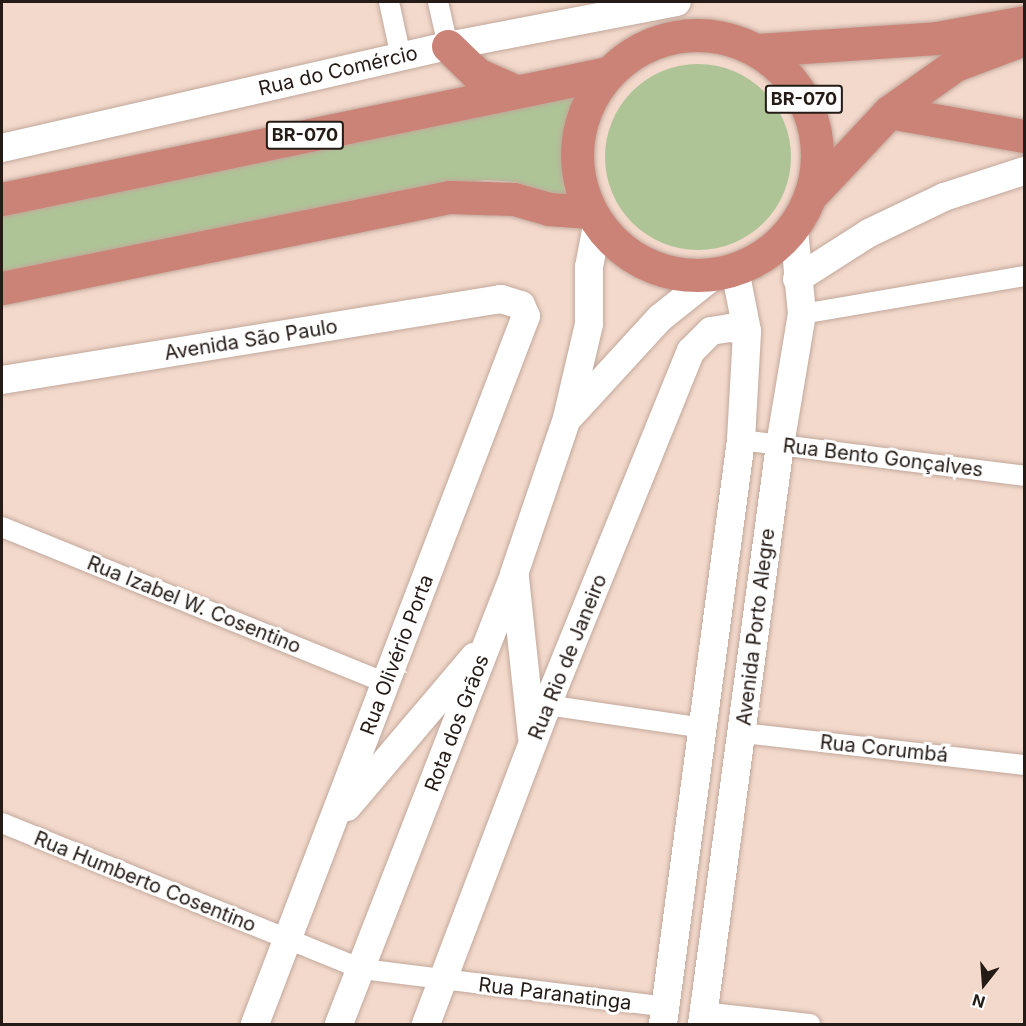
<!DOCTYPE html>
<meta charset="utf-8">
<style>
body{margin:0}
#map{position:relative;width:1026px;height:1026px;overflow:hidden;background:#f3d9cb;font-family:Inter,sans-serif}
div>[style]{position:absolute}
.green>*{inset:0;background:#aec497}
.round{border-radius:50%}
.roads{filter:drop-shadow(0 0 2px #c1a89b) drop-shadow(0 0 2px #c1a89b)}
.street>*{height:20px;margin:-10px;padding:0 10px;transform-origin:10px;border-radius:10px;background:#fff}
.secondary>*{height:28px;margin:-14px;padding:0 14px;transform-origin:14px;border-radius:14px;background:#fff}
.highway>*{height:33px;margin:-16.5px;padding:0 16.5px;transform-origin:16.5px;border-radius:16.5px;background:#cb8377}
.highway>.ring{margin:-16.5px;padding:0;box-sizing:content-box;background:none;border:33px solid #cb8377;border-radius:50%}
span{translate:-50% -50%;white-space:nowrap;text-align:center;line-height:1.15;-webkit-text-stroke:6px #fff;paint-order:stroke}
.shield-label span{padding:2px 4px;background:#fff;border:2px solid;border-radius:4px;-webkit-text-stroke-width:0}
.shield-label{font-size:18px;color:#241b16;font-weight:700}
.street-label{font-size:20px;color:#241b16}
.frame{position:absolute;inset:0;border:3px solid #241b16;pointer-events:none}
.north{position:absolute;left:954px;top:954px;width:60px;height:60px;-webkit-text-stroke:4px #fff;paint-order:stroke;rotate:197deg;font-size:16px;font-weight:700;line-height:24px;text-align:center;color:#241b16}
.north::after{content:'';display:block;margin:auto;width:21px;height:27px;background:#241b16;clip-path:polygon(50% 0,100% 100%,50% 72%,0 100%)}
</style>
<div id="map">
<div class="green">
<div class="round" style="left:605px;top:64px;width:186px;height:186px"></div>
<div style="clip-path:polygon(579px 87px,563px 137px,562px 176px,567px 203px,516px 182px,486px 180px,450px 185px,2px 277px,2px 216px,433px 124px)"></div>
</div>
<div class="roads">
<div class="street">
<div style="left:389px;top:2px;width:56px;rotate:77.7deg"></div>
<div style="left:438px;top:2px;width:45px;rotate:77.2deg"></div>
<div style="left:802px;top:314px;width:225px;rotate:-9.7deg"></div>
<div style="left:741px;top:440px;width:285px;rotate:7.2deg"></div>
<div style="left:2px;top:527px;width:415px;rotate:22.1deg"></div>
<div style="left:547px;top:705px;width:160px;rotate:8.3deg"></div>
<div style="left:743px;top:733px;width:283px;rotate:6.5deg"></div>
<div style="left:2px;top:823px;width:388px;rotate:22.1deg"></div>
<div style="left:362px;top:969px;width:305px;rotate:7.1deg"></div>
<div style="left:703px;top:1012px;width:108px;rotate:6.4deg"></div>
</div>
<div class="secondary">
<div style="left:2px;top:148px;width:458px;rotate:-12.9deg"></div>
<div style="left:448px;top:46px;width:233px;rotate:-10.9deg"></div>
<div style="left:797px;top:279px;width:85px;rotate:-32.6deg"></div>
<div style="left:869px;top:233px;width:83px;rotate:-25.6deg"></div>
<div style="left:944px;top:197px;width:84px;rotate:-18deg"></div>
<div style="left:2px;top:380px;width:506px;rotate:-9.22deg"></div>
<div style="left:501px;top:299px;width:21px;rotate:17deg"></div>
<div style="left:521px;top:305px;width:12px;rotate:66deg"></div>
<div style="left:526px;top:316px;width:758px;rotate:110.95deg"></div>
<div style="left:571px;top:415px;width:132px;rotate:-47.5deg"></div>
<div style="left:660px;top:318px;width:69px;rotate:-38.5deg"></div>
<div style="left:515px;top:578px;width:161px;rotate:83.9deg"></div>
<div style="left:347px;top:807px;width:197px;rotate:-49.7deg"></div>
<div style="left:339px;top:1024px;width:483px;rotate:-68.7deg"></div>
<div style="left:514px;top:574px;width:165px;rotate:-71.2deg"></div>
<div style="left:567px;top:418px;width:97px;rotate:-76.8deg"></div>
<div style="left:589px;top:324px;width:57px;rotate:-90deg"></div>
<div style="left:589px;top:267px;width:43px;rotate:-79.2deg"></div>
<div style="left:426px;top:1024px;width:341px;rotate:-69.2deg"></div>
<div style="left:547px;top:705px;width:382px;rotate:-67.9deg"></div>
<div style="left:691px;top:351px;width:28px;rotate:-45deg"></div>
<div style="left:711px;top:331px;width:19px;rotate:-9deg"></div>
<div style="left:730px;top:328px;width:17px;rotate:10deg"></div>
<div style="left:663px;top:1024px;width:589px;rotate:-82.39deg"></div>
<div style="left:741px;top:440px;width:109px;rotate:-86.8deg"></div>
<div style="left:747px;top:331px;width:62px;rotate:-101.1deg"></div>
<div style="left:702px;top:1024px;width:584px;rotate:-82.33deg"></div>
<div style="left:780px;top:445px;width:133px;rotate:-80.5deg"></div>
<div style="left:802px;top:314px;width:85px;rotate:-95.4deg"></div>
</div>
<div class="highway">
<div class="ring" style="left:577px;top:35px;width:207px;height:207px"></div>
<div style="left:448px;top:46px;width:40px;rotate:44deg"></div>
<div style="left:477px;top:74px;width:42px;rotate:24.1deg"></div>
<div style="left:758px;top:50px;width:179px;rotate:-3.8deg"></div>
<div style="left:937px;top:38px;width:88px;rotate:-10.4deg"></div>
<div style="left:889px;top:112px;width:137px;rotate:10.1deg"></div>
<div style="left:813px;top:193px;width:111px;rotate:-46.8deg"></div>
<div style="left:889px;top:112px;width:81px;rotate:-35.5deg"></div>
<div style="left:955px;top:65px;width:74px;rotate:-20.6deg"></div>
<div style="left:2px;top:199px;width:619px;rotate:-11.75deg"></div>
<div style="left:2px;top:288px;width:457px;rotate:-11.5deg"></div>
<div style="left:450px;top:197px;width:64px;rotate:1.8deg"></div>
<div style="left:514px;top:199px;width:36px;rotate:16deg"></div>
<div style="left:549px;top:209px;width:41px;rotate:4.2deg"></div>
</div>
</div>
<div class="shield-label">
<span style="left:804px;top:99px">BR-070</span>
<span style="left:305px;top:135px">BR-070</span>
</div>
<div class="street-label">
<span style="left:338px;top:71px;rotate:-13deg">Rua do Comércio</span>
<span style="left:251px;top:340px;rotate:-9deg">Avenida São Paulo</span>
<span style="left:883px;top:458px;rotate:7deg">Rua Bento Gonçalves</span>
<span style="left:194px;top:605px;rotate:22deg">Rua Izabel W. Cosentino</span>
<span style="left:756px;top:627px;rotate:-83deg">Avenida Porto Alegre</span>
<span style="left:397px;top:655px;rotate:-69deg">Rua Olivério Porta</span>
<span style="left:568px;top:657px;rotate:-68deg">Rua Rio de Janeiro</span>
<span style="left:457px;top:723px;rotate:-69deg">Rota dos Grãos</span>
<span style="left:884px;top:749px;rotate:6deg">Rua Corumbá</span>
<span style="left:145px;top:882px;rotate:22deg">Rua Humberto Cosentino</span>
<span style="left:555px;top:994px;rotate:7deg">Rua Paranatinga</span>
</div>
<div class="frame"></div>
<div class="north">N</div>
</div>
